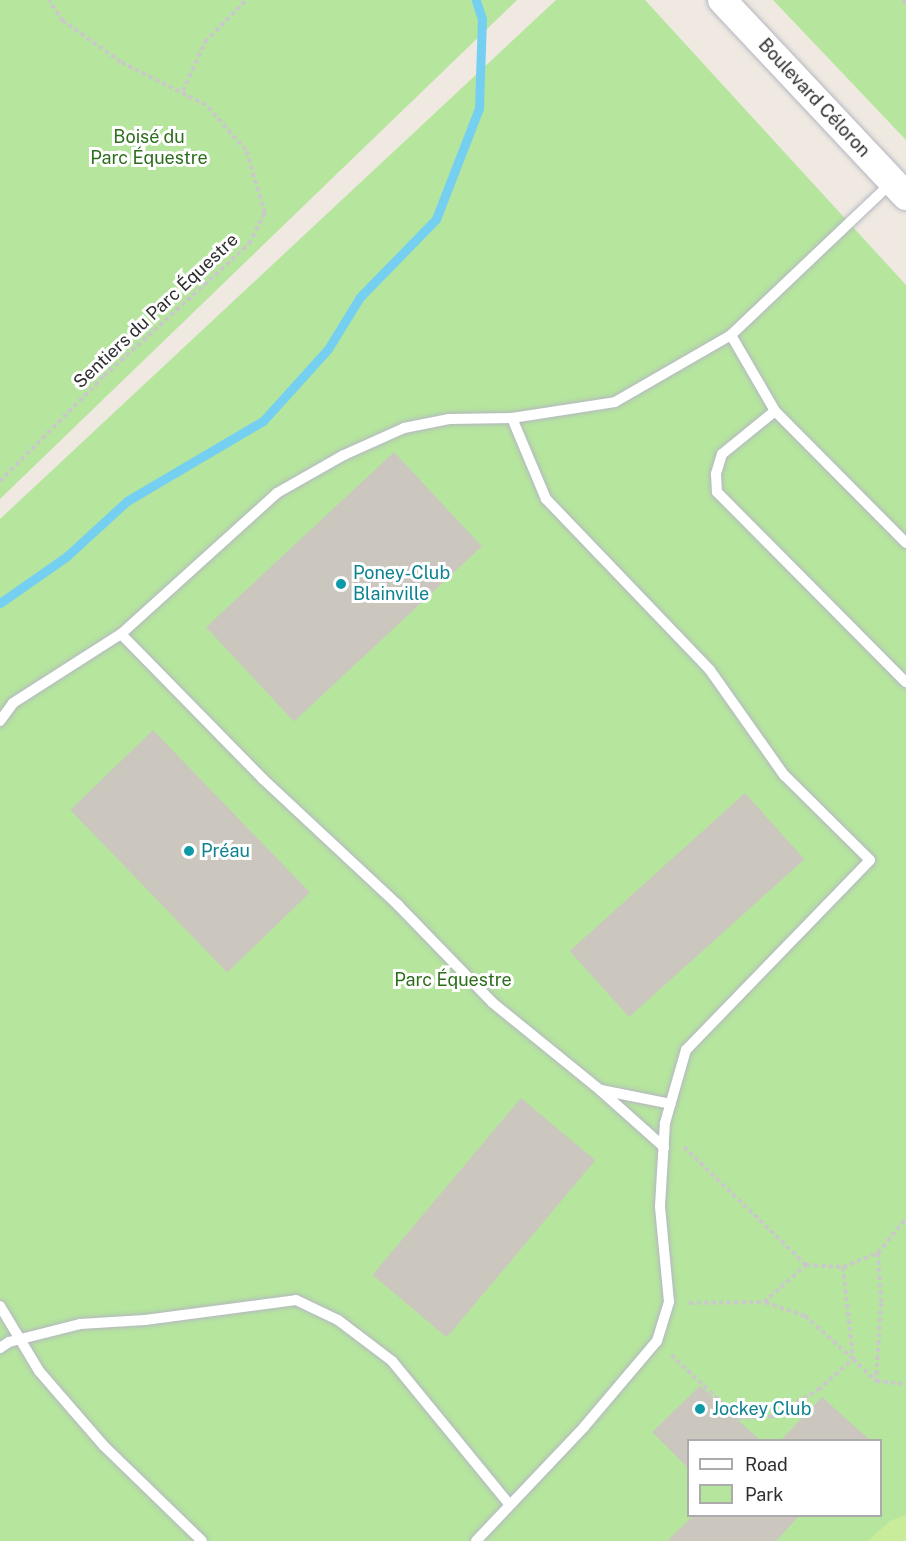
<!DOCTYPE html>
<meta charset="utf-8">
<style>
body{margin:0}
#map{position:relative;width:906px;height:1541px;overflow:hidden;background:#efe9e1;font-family:"Public Sans",sans-serif}
div>[style]{position:absolute}
.green>*{inset:0;background:#b6e59e}
.pitch>*{inset:0;background:#c9ec9a}
.stream>*{height:9px;margin:-4.5px;padding:0 4.5px;transform-origin:4.5px;border-radius:4.5px;background:#75cff0}
.building>*{inset:0;background:#cbc7bf;transform-origin:0 0}
.path>*{height:4px;margin-top:-2px;transform-origin:0;background:repeating-linear-gradient(90deg,#c9c9c9 0 4.5px,transparent 0 7.5px)}
.roads{filter:drop-shadow(0 0 2px #b4b7c1) drop-shadow(0 0 2px #b4b7c1)}
.service>*{height:10px;margin:-5px;padding:0 5px;transform-origin:5px;border-radius:5px;background:#fff}
.tertiary>*{height:28px;margin:-14px;padding:0 14px;transform-origin:14px;border-radius:14px;background:#fff}
.dots>*{width:16px;height:16px;translate:-50% -50%;box-sizing:border-box;border:3px solid #fff;border-radius:50%}
span{translate:-50% -50%;white-space:nowrap;text-align:center;line-height:1.15;-webkit-text-stroke:6px #fff;paint-order:stroke}
.street-label{font-size:18px;color:#2e2e2e}
.park-label{font-size:18px;color:#2c6e1b}
.culture-label{font-size:18px;color:#0d838f}
.left{translate:0 -50%;text-align:left}
.legend{position:absolute;left:687px;top:1439px;width:195px;height:78px;box-sizing:border-box;background:#fff;border:2px solid #ababab;margin:0;padding:8px 10px;list-style:none;font-size:18px;color:#2e2e2e}
.legend li{display:flex;align-items:center;gap:12px;height:30px}
.legend b{width:30px;border:2px solid #ababab}
</style>
<div id="map">
<div class="green">
<div style="clip-path:polygon(0 0,517px 0,0 499px)"></div>
<div style="clip-path:polygon(evenodd,556px 0,645px 0,906px 285px,906px 1541px,0 1541px,0 519px,556px 0,688px 1440px,880px 1440px,880px 1516px,688px 1516px,688px 1440px)"></div>
<div style="clip-path:polygon(773px 0,906px 0,906px 140px)"></div>
</div>
<div class="pitch">
<div style="clip-path:polygon(906px 1515px,906px 1541px,868px 1541px,890px 1521px)"></div>
</div>
<div class="stream">
<div style="left:0;top:603px;width:82px;rotate:-35deg"></div>
<div style="left:67px;top:556px;width:81px;rotate:-42.5deg"></div>
<div style="left:127px;top:501px;width:158px;rotate:-30.5deg"></div>
<div style="left:263px;top:421px;width:97px;rotate:-47.9deg"></div>
<div style="left:328px;top:349px;width:61px;rotate:-58.4deg"></div>
<div style="left:360px;top:297px;width:109px;rotate:-45.7deg"></div>
<div style="left:436px;top:219px;width:119px;rotate:-68.8deg"></div>
<div style="left:479px;top:108px;width:89px;rotate:-88.1deg"></div>
<div style="left:482px;top:19px;width:20px;rotate:-108deg"></div>
</div>
<div class="building">
<div style="left:394px;top:452px;width:129px;height:257px;rotate:47deg"></div>
<div style="left:153px;top:730px;width:226px;height:115px;rotate:46deg"></div>
<div style="left:745px;top:793px;width:89px;height:236px;rotate:48deg"></div>
<div style="left:521px;top:1098px;width:97px;height:231px;rotate:40deg"></div>
<div style="clip-path:polygon(700px 1386px,760px 1440px,688px 1440px,688px 1468px,652px 1432px)"></div>
<div style="clip-path:polygon(822px 1397px,870px 1440px,781px 1440px)"></div>
<div style="clip-path:polygon(694px 1515px,800px 1515px,776px 1541px,667px 1541px)"></div>
</div>
<div class="path">
<div style="left:903px;top:0;width:4px;rotate:45deg"></div>
<div style="left:183px;top:91px;width:54px;rotate:-65.8deg"></div>
<div style="left:205px;top:42px;width:59px;rotate:-45.7deg"></div>
<div style="left:0;top:481px;width:148px;rotate:-45.3deg"></div>
<div style="left:104px;top:376px;width:196px;rotate:-42.3deg"></div>
<div style="left:249px;top:244px;width:35px;rotate:-63deg"></div>
<div style="left:265px;top:213px;width:66px;rotate:-106.8deg"></div>
<div style="left:246px;top:150px;width:60px;rotate:-131.6deg"></div>
<div style="left:206px;top:105px;width:95px;rotate:-153.2deg"></div>
<div style="left:121px;top:62px;width:71px;rotate:-144.7deg"></div>
<div style="left:63px;top:21px;width:25px;rotate:-124deg"></div>
<div style="left:684px;top:1147px;width:170px;rotate:44deg"></div>
<div style="left:878px;top:1253px;width:45px;rotate:-51.3deg"></div>
<div style="left:843px;top:1267px;width:38px;rotate:-22deg"></div>
<div style="left:878px;top:1253px;width:50px;rotate:86.6deg"></div>
<div style="left:881px;top:1303px;width:77px;rotate:93.7deg"></div>
<div style="left:689px;top:1303px;width:75px;rotate:-0.8deg"></div>
<div style="left:764px;top:1302px;width:56px;rotate:-41.4deg"></div>
<div style="left:806px;top:1265px;width:37px;rotate:3deg"></div>
<div style="left:843px;top:1267px;width:93px;rotate:83.8deg"></div>
<div style="left:853px;top:1359px;width:32px;rotate:44deg"></div>
<div style="left:876px;top:1381px;width:30px;rotate:6deg"></div>
<div style="left:671px;top:1355px;width:92px;rotate:43.2deg"></div>
<div style="left:738px;top:1418px;width:33px;rotate:-2deg"></div>
<div style="left:771px;top:1417px;width:54px;rotate:-29.9deg"></div>
<div style="left:818px;top:1390px;width:47px;rotate:-41.5deg"></div>
<div style="left:853px;top:1359px;width:64px;rotate:-138.1deg"></div>
<div style="left:805px;top:1316px;width:43px;rotate:-161.1deg"></div>
</div>
<div class="roads">
<div class="service">
<div style="left:731px;top:335px;width:88px;rotate:59.9deg"></div>
<div style="left:775px;top:411px;width:186px;rotate:45.2deg"></div>
<div style="left:775px;top:411px;width:68px;rotate:140.9deg"></div>
<div style="left:722px;top:454px;width:21px;rotate:107deg"></div>
<div style="left:716px;top:474px;width:18px;rotate:87deg"></div>
<div style="left:717px;top:492px;width:268px;rotate:45.2deg"></div>
<div style="left:121px;top:634px;width:210px;rotate:-42.1deg"></div>
<div style="left:277px;top:493px;width:77px;rotate:-29.6deg"></div>
<div style="left:344px;top:455px;width:66px;rotate:-24.2deg"></div>
<div style="left:404px;top:428px;width:46px;rotate:-11.3deg"></div>
<div style="left:449px;top:419px;width:63px;rotate:-0.9deg"></div>
<div style="left:0;top:721px;width:22px;rotate:-54deg"></div>
<div style="left:13px;top:703px;width:128px;rotate:-32.6deg"></div>
<div style="left:121px;top:634px;width:203px;rotate:45.6deg"></div>
<div style="left:263px;top:779px;width:185px;rotate:43deg"></div>
<div style="left:398px;top:905px;width:136px;rotate:45.9deg"></div>
<div style="left:493px;top:1003px;width:138px;rotate:39.1deg"></div>
<div style="left:600px;top:1090px;width:86px;rotate:41.7deg"></div>
<div style="left:601px;top:1090px;width:71px;rotate:11.3deg"></div>
<div style="left:0;top:1306px;width:76px;rotate:59deg"></div>
<div style="left:39px;top:1371px;width:99px;rotate:49.1deg"></div>
<div style="left:104px;top:1446px;width:136px;rotate:44.1deg"></div>
<div style="left:0;top:1348px;width:11px;rotate:-34deg"></div>
<div style="left:9px;top:1342px;width:73px;rotate:-14.2deg"></div>
<div style="left:80px;top:1324px;width:65px;rotate:-3.5deg"></div>
<div style="left:145px;top:1320px;width:152px;rotate:-7.5deg"></div>
<div style="left:296px;top:1300px;width:47px;rotate:25.5deg"></div>
<div style="left:338px;top:1320px;width:68px;rotate:37.2deg"></div>
<div style="left:392px;top:1361px;width:185px;rotate:50.7deg"></div>
<div style="left:476px;top:1541px;width:157px;rotate:-46.5deg"></div>
<div style="left:584px;top:1427px;width:113px;rotate:-49.7deg"></div>
<div style="left:657px;top:1341px;width:41px;rotate:-72.9deg"></div>
<div style="left:669px;top:1302px;width:96px;rotate:-95.4deg"></div>
<div style="left:660px;top:1206px;width:83px;rotate:-86.6deg"></div>
<div style="left:665px;top:1123px;width:76px;rotate:-74deg"></div>
<div style="left:686px;top:1050px;width:264px;rotate:-45.9deg"></div>
<div style="left:870px;top:860px;width:121px;rotate:-135.3deg"></div>
<div style="left:784px;top:775px;width:128px;rotate:-125.2deg"></div>
<div style="left:710px;top:670px;width:237px;rotate:-133.8deg"></div>
<div style="left:546px;top:499px;width:88px;rotate:-112.8deg"></div>
<div style="left:512px;top:418px;width:104px;rotate:-8.8deg"></div>
<div style="left:615px;top:402px;width:134px;rotate:-30deg"></div>
<div style="left:731px;top:335px;width:222px;rotate:-43.5deg"></div>
</div>
<div class="tertiary">
<div style="left:722px;top:0;width:269px;rotate:46.8deg"></div>
</div>
</div>
<div class="dots">
<div style="left:341px;top:584px;background:#0f9aa8"></div>
<div style="left:189px;top:851px;background:#0f9aa8"></div>
<div style="left:700px;top:1409px;background:#0f9aa8"></div>
</div>
<div class="street-label">
<span style="left:814px;top:98px;rotate:47deg">Boulevard Céloron</span>
<span style="left:156px;top:311px;rotate:-43deg">Sentiers du Parc Équestre</span>
</div>
<div class="park-label">
<span style="left:149px;top:148px">Boisé du<br>Parc Équestre</span>
<span style="left:453px;top:980px">Parc Équestre</span>
</div>
<div class="culture-label">
<span class="left" style="left:353px;top:584px">Poney-Club<br>Blainville</span>
<span class="left" style="left:201px;top:851px">Préau</span>
<span class="left" style="left:712px;top:1409px">Jockey Club</span>
</div>
<ul class="legend">
<li><b style="height:8px;background:#fff"></b>Road</li>
<li><b style="height:16px;background:#b6e59e"></b>Park</li>
</ul>
</div>
